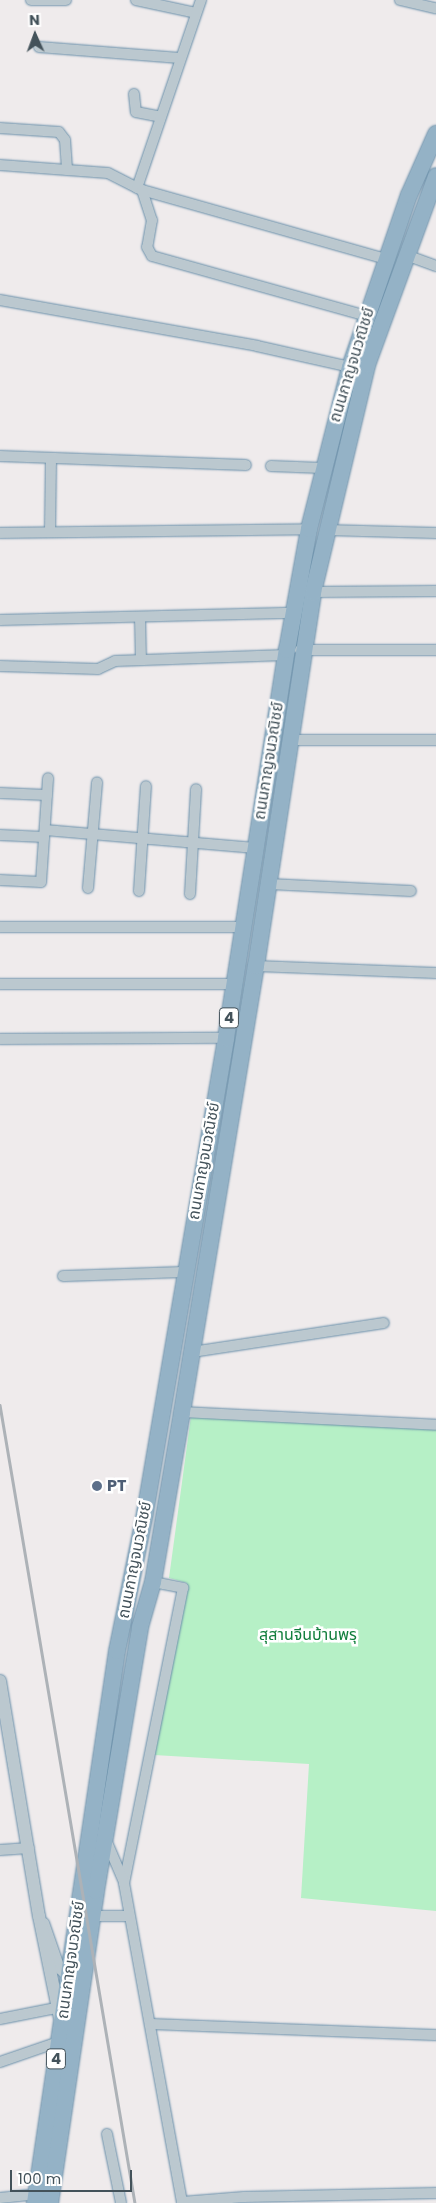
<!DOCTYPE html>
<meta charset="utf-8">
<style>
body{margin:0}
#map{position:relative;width:436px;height:2203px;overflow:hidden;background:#efebec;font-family:Poppins,"Noto Sans Thai",sans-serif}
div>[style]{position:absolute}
.green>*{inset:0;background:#b6f0c6}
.roads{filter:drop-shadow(0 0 1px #6b90aa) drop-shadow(0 0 1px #6b90aa)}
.minor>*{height:10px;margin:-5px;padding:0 5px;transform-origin:5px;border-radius:5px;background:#bbc8cf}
.tertiary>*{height:12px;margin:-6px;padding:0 6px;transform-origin:6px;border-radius:6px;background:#bbc8cf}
.trunk>*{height:16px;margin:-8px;padding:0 8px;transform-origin:8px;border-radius:8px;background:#94b2c6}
.rail>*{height:2.5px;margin:-1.25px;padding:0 1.25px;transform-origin:1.25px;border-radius:1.25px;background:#adb2b7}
.dots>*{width:14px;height:14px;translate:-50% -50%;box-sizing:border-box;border:2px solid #fff;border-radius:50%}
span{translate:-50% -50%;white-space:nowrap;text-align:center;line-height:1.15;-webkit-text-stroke:5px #fff;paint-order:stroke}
.shield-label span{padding:1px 4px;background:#fff;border:1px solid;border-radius:4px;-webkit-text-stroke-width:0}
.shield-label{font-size:15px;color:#43525a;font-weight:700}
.street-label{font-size:16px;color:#43525a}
.service-label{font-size:16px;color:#4e5e75;font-weight:700}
.left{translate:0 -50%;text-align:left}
.park-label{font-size:16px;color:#117e3c}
.north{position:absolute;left:10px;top:10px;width:50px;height:50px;-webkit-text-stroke:4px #fff;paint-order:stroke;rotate:358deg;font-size:14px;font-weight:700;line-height:20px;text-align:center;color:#43525a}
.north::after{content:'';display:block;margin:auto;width:18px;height:22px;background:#43525a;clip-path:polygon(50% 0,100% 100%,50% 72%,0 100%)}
.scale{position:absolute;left:10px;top:2170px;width:122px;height:22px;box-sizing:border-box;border:2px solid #43525a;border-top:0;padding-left:6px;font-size:15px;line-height:18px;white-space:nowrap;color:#43525a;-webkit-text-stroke:4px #fff;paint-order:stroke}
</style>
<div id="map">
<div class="green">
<div style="clip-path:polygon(191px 1416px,436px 1428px,436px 1911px,301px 1898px,309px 1764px,154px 1755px,187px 1583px,169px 1578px)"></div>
</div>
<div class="roads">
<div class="minor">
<div style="left:31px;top:0;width:35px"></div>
<div style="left:136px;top:0;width:61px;rotate:12.2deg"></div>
<div style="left:400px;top:0;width:37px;rotate:13deg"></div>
<div style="left:39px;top:47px;width:141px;rotate:4.5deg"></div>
<div style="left:134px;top:94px;width:18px;rotate:84deg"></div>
<div style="left:136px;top:112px;width:25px;rotate:11deg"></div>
<div style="left:0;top:128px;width:59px;rotate:3.9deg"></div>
<div style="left:59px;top:132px;width:10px;rotate:53deg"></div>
<div style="left:65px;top:140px;width:30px;rotate:86deg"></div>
<div style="left:0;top:165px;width:108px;rotate:4.2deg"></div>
<div style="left:108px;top:173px;width:38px;rotate:27deg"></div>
<div style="left:142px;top:190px;width:254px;rotate:15.8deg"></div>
<div style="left:137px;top:188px;width:199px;rotate:-71.2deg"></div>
<div style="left:142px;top:190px;width:32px;rotate:72deg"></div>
<div style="left:152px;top:220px;width:27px;rotate:100deg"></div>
<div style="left:147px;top:247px;width:10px;rotate:61deg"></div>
<div style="left:152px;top:256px;width:223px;rotate:15.6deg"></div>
<div style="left:406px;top:255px;width:32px;rotate:20deg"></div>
<div style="left:0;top:300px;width:261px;rotate:10.1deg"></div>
<div style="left:257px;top:346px;width:95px;rotate:12.7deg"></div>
<div style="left:0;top:456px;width:246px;rotate:2.1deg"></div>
<div style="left:271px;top:466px;width:51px;rotate:2.2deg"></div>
<div style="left:326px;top:530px;width:110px;rotate:1.6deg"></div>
<div style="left:50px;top:531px;width:73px;rotate:-89.2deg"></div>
<div style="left:0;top:533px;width:309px;rotate:-0.7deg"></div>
<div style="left:313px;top:592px;width:123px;rotate:-0.5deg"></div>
<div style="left:140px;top:617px;width:43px;rotate:88.7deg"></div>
<div style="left:0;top:620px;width:293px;rotate:-1.4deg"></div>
<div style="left:300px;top:650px;width:136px"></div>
<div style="left:0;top:666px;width:98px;rotate:1.8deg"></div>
<div style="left:98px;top:669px;width:19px;rotate:-25deg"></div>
<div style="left:115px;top:661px;width:171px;rotate:-2deg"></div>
<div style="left:291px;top:740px;width:145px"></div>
<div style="left:0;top:793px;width:47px;rotate:2.4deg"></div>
<div style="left:45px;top:830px;width:211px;rotate:4.9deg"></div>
<div style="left:0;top:835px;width:44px;rotate:2.6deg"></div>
<div style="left:0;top:880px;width:41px;rotate:2.8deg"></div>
<div style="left:41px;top:882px;width:104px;rotate:-86.1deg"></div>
<div style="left:269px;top:884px;width:142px;rotate:2.8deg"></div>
<div style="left:88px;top:888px;width:106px;rotate:-85.1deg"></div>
<div style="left:139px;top:891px;width:105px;rotate:-86.2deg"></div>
<div style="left:190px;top:894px;width:105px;rotate:-86.7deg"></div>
<div style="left:0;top:927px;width:243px"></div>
<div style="left:256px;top:966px;width:180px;rotate:2.2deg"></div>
<div style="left:0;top:984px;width:235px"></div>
<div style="left:0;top:1039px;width:226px;rotate:-0.3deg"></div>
<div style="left:63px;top:1276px;width:122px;rotate:-1.9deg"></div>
<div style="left:192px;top:1352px;width:194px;rotate:-8.6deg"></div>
<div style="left:182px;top:1412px;width:254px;rotate:2.9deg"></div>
<div style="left:153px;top:1582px;width:31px;rotate:11deg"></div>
<div style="left:183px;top:1588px;width:301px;rotate:101.3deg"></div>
<div style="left:124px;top:1883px;width:325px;rotate:79.7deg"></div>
<div style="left:106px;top:1840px;width:46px;rotate:66.8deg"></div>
<div style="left:0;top:1850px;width:29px;rotate:-4deg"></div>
<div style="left:87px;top:1916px;width:42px"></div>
<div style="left:44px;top:1923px;width:49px;rotate:70.8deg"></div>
<div style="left:60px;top:1969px;width:13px;rotate:45deg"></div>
<div style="left:0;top:2019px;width:57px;rotate:-11.1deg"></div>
<div style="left:150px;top:2024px;width:286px;rotate:2.2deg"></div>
<div style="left:0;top:2062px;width:61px;rotate:-19deg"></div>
<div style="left:107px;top:2134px;width:70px;rotate:78.5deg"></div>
<div style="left:0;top:2198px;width:36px;rotate:-6deg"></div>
<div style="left:182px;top:2202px;width:62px;rotate:-4.6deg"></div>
<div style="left:244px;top:2197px;width:192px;rotate:-1.2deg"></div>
</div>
<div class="tertiary">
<div style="left:0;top:1681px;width:238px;rotate:80.6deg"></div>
<div style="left:39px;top:1916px;width:109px;rotate:78.4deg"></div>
</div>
<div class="trunk">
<div style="left:35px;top:2203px;width:558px;rotate:-81.55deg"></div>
<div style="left:117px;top:1651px;width:141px;rotate:-78.5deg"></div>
<div style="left:145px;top:1513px;width:482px;rotate:-80.3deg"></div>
<div style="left:226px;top:1038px;width:393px;rotate:-81.1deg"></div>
<div style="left:287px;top:650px;width:123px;rotate:-79.7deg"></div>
<div style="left:309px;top:529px;width:167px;rotate:-75.8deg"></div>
<div style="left:350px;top:367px;width:182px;rotate:-71.1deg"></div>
<div style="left:409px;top:195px;width:67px;rotate:-66.1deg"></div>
<div style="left:50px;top:2203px;width:315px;rotate:-81.6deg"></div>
<div style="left:96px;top:1891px;width:268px;rotate:-80.5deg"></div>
<div style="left:140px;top:1627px;width:47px;rotate:-73.9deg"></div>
<div style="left:153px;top:1582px;width:172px;rotate:-80.3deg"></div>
<div style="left:182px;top:1412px;width:452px;rotate:-80.6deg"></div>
<div style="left:256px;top:966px;width:378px;rotate:-81.3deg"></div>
<div style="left:313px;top:592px;width:233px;rotate:-76.6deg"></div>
<div style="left:367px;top:365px;width:201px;rotate:-69.9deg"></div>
</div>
</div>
<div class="rail">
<div style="left:0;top:1405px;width:809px;rotate:80.4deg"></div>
</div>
<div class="dots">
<div style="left:97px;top:1486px;background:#5c6f8a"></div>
</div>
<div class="shield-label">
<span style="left:229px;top:1018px">4</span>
<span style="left:56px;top:2059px">4</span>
</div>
<div class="street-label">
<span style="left:352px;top:365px;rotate:-73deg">ถนนกาญจนวณิชย์</span>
<span style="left:269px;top:761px;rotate:-81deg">ถนนกาญจนวณิชย์</span>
<span style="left:204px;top:1161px;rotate:-80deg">ถนนกาญจนวณิชย์</span>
<span style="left:135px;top:1560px;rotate:-79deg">ถนนกาญจนวณิชย์</span>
<span style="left:71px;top:1960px;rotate:-82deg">ถนนกาญจนวณิชย์</span>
</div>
<div class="service-label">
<span class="left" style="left:107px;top:1486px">PT</span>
</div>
<div class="park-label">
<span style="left:308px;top:1635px">สุสานจีนบ้านพรุ</span>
</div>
<div class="north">N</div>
<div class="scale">100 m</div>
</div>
